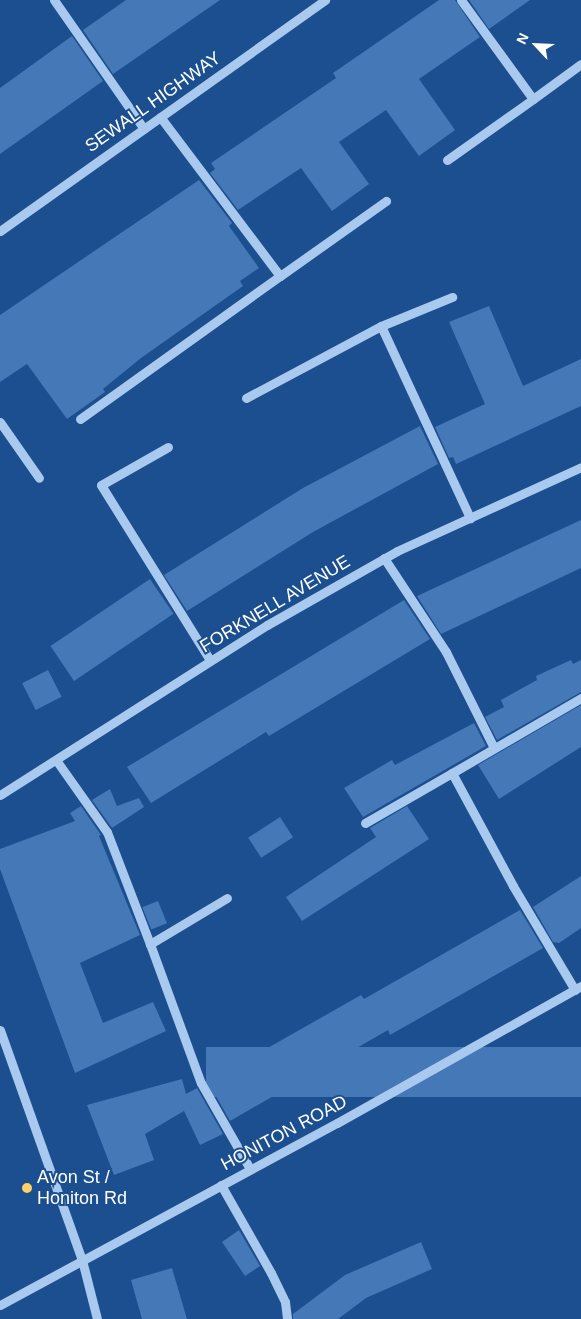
<!DOCTYPE html>
<style>
body{margin:0}
#map{position:relative;width:581px;height:1319px;overflow:hidden;background:#1b4f8f;font-family:Arial,sans-serif}
div>[style]{position:absolute}
.building>*{inset:0;background:#4478b7;transform-origin:0 0}
.minor>*{height:9px;margin:-4.5px;padding:0 4.5px;transform-origin:4.5px;border-radius:4.5px;background:#a9c9ee}
.dots>*{width:14px;height:14px;translate:-50% -50%;box-sizing:border-box;border:2px solid #1b4f8f;border-radius:50%}
span{translate:-50% -50%;white-space:nowrap;text-align:center;line-height:1.15;-webkit-text-stroke:4px #1b4f8f;paint-order:stroke}
.street-label{font-size:18px;color:#fff}
.poi-label{font-size:18px;color:#fff}
.left{translate:0 -50%;text-align:left}
.north{position:absolute;left:511px;top:20px;width:50px;height:50px;-webkit-text-stroke:4px #1b4f8f;paint-order:stroke;rotate:295deg;font-size:14px;font-weight:700;line-height:20px;text-align:center;color:#fff}
.north::after{content:'';display:block;margin:auto;width:18px;height:22px;background:#fff;clip-path:polygon(50% 0,100% 100%,50% 72%,0 100%)}
</style>
<div id="map">
<div class="building">
<div style="clip-path:polygon(126px 0,220px 0,113px 74px,83px 30px)"></div>
<div style="clip-path:polygon(439px 0,455px 0,480px 37px,419px 79px,455px 130px,419px 156px,386px 110px,339px 142px,369px 184px,332px 211px,301px 168px,238px 210px,210px 173px,215px 169px,211px 163px,336px 78px,333px 73px)"></div>
<div style="clip-path:polygon(469px 0,530px 0,489px 29px)"></div>
<div style="clip-path:polygon(72px 36px,103px 81px,0 154px,0 88px)"></div>
<div style="clip-path:polygon(199px 180px,232px 223px,229px 226px,259px 268px,240px 281px,243px 286px,141px 358px,103px 389px,105px 392px,67px 419px,27px 364px,0 382px,0 315px)"></div>
<div style="clip-path:polygon(489px 306px,523px 386px,581px 359px,581px 406px,456px 464px,453px 457px,449px 458px,435px 427px,485px 404px,449px 322px)"></div>
<div style="clip-path:polygon(420px 426px,438px 464px,313px 532px,187px 611px,164px 575px,303px 488px)"></div>
<div style="clip-path:polygon(581px 520px,581px 568px,441px 634px,417px 596px)"></div>
<div style="left:150px;top:579px;width:42px;height:120px;rotate:56deg"></div>
<div style="clip-path:polygon(404px 600px,430px 639px,269px 736px,266px 732px,151px 803px,127px 767px)"></div>
<div style="clip-path:polygon(571px 660px,573px 664px,581px 660px,581px 692px,497px 740px,485px 717px,504px 707px,501px 700px,537px 680px,536px 676px)"></div>
<div style="left:48px;top:670px;width:30px;height:29px;rotate:63deg"></div>
<div style="clip-path:polygon(581px 705px,581px 747px,499px 799px,478px 765px)"></div>
<div style="clip-path:polygon(474px 723px,486px 746px,363px 817px,344px 788px,392px 760px,395px 765px)"></div>
<div style="clip-path:polygon(110px 789px,117px 806px,139px 798px,144px 807px,112px 828px,92px 800px)"></div>
<div style="clip-path:polygon(81px 806px,101px 835px,99px 836px,140px 935px,80px 963px,103px 1023px,153px 1002px,166px 1031px,75px 1073px,0 869px,0 849px,75px 821px,70px 813px)"></div>
<div style="clip-path:polygon(407px 806px,429px 839px,302px 921px,286px 897px,376px 837px,370px 828px)"></div>
<div style="left:280px;top:817px;width:24px;height:38px;rotate:57deg"></div>
<div style="clip-path:polygon(581px 876px,581px 928px,559px 943px,553px 942px,533px 907px)"></div>
<div style="left:158px;top:901px;width:24px;height:17px;rotate:68deg"></div>
<div style="clip-path:polygon(520px 910px,543px 948px,390px 1035px,388px 1030px,230px 1121px,208px 1082px,361px 995px,364px 999px)"></div>
<div style="left:581px;top:1047px;width:50px;height:375px;rotate:90deg"></div>
<div style="clip-path:polygon(182px 1079px,186px 1094px,197px 1088px,223px 1134px,200px 1145px,184px 1111px,145px 1134px,154px 1160px,114px 1175px,87px 1105px)"></div>
<div style="clip-path:polygon(239px 1230px,260px 1266px,245px 1276px,222px 1242px)"></div>
<div style="clip-path:polygon(421px 1242px,432px 1269px,366px 1298px,338px 1319px,293px 1319px,293px 1314px,345px 1275px)"></div>
<div style="clip-path:polygon(172px 1268px,187px 1319px,142px 1319px,131px 1280px)"></div>
</div>
<div class="minor">
<div style="left:54px;top:0;width:157px;rotate:55.1deg"></div>
<div style="left:461px;top:0;width:122px;rotate:54deg"></div>
<div style="left:533px;top:99px;width:59px;rotate:-36.1deg"></div>
<div style="left:447px;top:160px;width:105px;rotate:-35.3deg"></div>
<div style="left:0;top:231px;width:399px;rotate:-35.4deg"></div>
<div style="left:280px;top:276px;width:130px;rotate:-35.3deg"></div>
<div style="left:381px;top:326px;width:77px;rotate:-22.2deg"></div>
<div style="left:246px;top:398px;width:153px;rotate:-28.1deg"></div>
<div style="left:381px;top:326px;width:212px;rotate:65.1deg"></div>
<div style="left:80px;top:419px;width:246px;rotate:-35.6deg"></div>
<div style="left:280px;top:276px;width:199px;rotate:-127deg"></div>
<div style="left:0;top:422px;width:68px;rotate:55.1deg"></div>
<div style="left:168px;top:447px;width:77px;rotate:150.4deg"></div>
<div style="left:101px;top:485px;width:206px;rotate:58.1deg"></div>
<div style="left:384px;top:558px;width:113px;rotate:56.6deg"></div>
<div style="left:446px;top:652px;width:107px;rotate:63.4deg"></div>
<div style="left:56px;top:760px;width:88px;rotate:54.7deg"></div>
<div style="left:107px;top:832px;width:120px;rotate:69deg"></div>
<div style="left:452px;top:773px;width:149px;rotate:-30.2deg"></div>
<div style="left:0;top:795px;width:317px;rotate:-32.5deg"></div>
<div style="left:267px;top:625px;width:150px;rotate:-29.6deg"></div>
<div style="left:397px;top:551px;width:202px;rotate:-24.5deg"></div>
<div style="left:365px;top:823px;width:100px;rotate:-29.9deg"></div>
<div style="left:452px;top:773px;width:128px;rotate:61.6deg"></div>
<div style="left:513px;top:886px;width:121px;rotate:59.2deg"></div>
<div style="left:227px;top:898px;width:90px;rotate:149.1deg"></div>
<div style="left:150px;top:944px;width:148px;rotate:69.9deg"></div>
<div style="left:201px;top:1083px;width:99px;rotate:60.3deg"></div>
<div style="left:0;top:1030px;width:244px;rotate:70.4deg"></div>
<div style="left:82px;top:1260px;width:61px;rotate:75.7deg"></div>
<div style="left:221px;top:1185px;width:101px;rotate:60.4deg"></div>
<div style="left:271px;top:1273px;width:32px;rotate:64deg"></div>
<div style="left:285px;top:1302px;width:17px;rotate:83deg"></div>
<div style="left:0;top:1305px;width:383px;rotate:-28.4deg"></div>
<div style="left:337px;top:1123px;width:280px;rotate:-29.3deg"></div>
</div>
<div class="dots">
<div style="left:27px;top:1188px;background:#ffd166"></div>
</div>
<div class="street-label">
<span style="left:153px;top:102px;rotate:-35deg">SEWALL HIGHWAY</span>
<span style="left:275px;top:604px;rotate:-31deg">FORKNELL AVENUE</span>
<span style="left:284px;top:1133px;rotate:-28deg">HONITON ROAD</span>
</div>
<div class="poi-label">
<span class="left" style="left:37px;top:1188px">Avon St /<br>Honiton Rd</span>
</div>
<div class="north">N</div>
</div>
